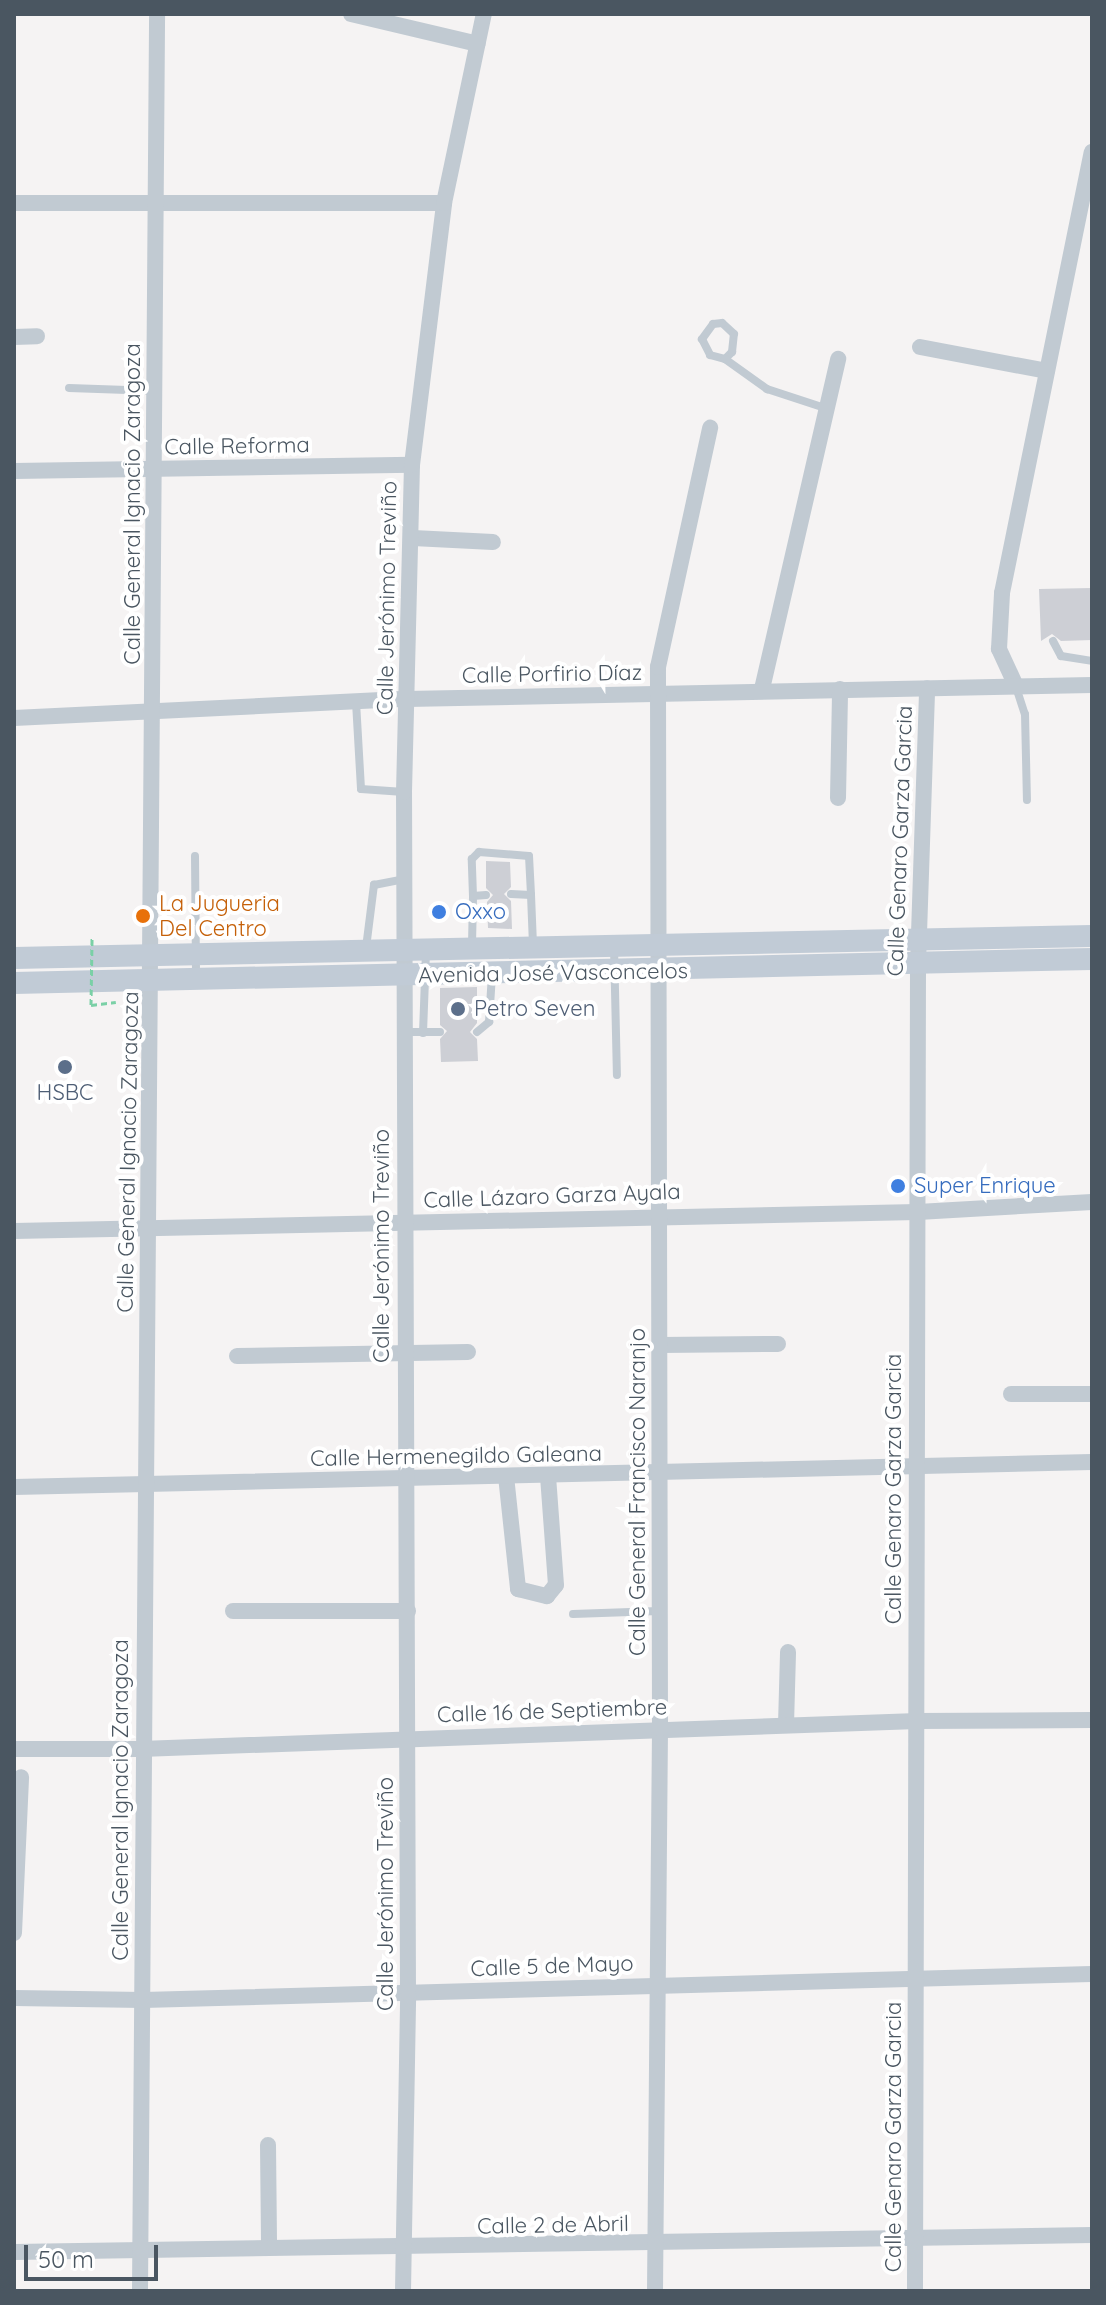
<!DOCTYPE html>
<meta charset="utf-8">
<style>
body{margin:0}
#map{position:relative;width:1106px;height:2305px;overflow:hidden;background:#f5f3f3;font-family:Quicksand,sans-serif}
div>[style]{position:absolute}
.building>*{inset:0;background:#cdcfd5}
.path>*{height:3px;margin-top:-1.5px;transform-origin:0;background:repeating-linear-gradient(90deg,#7ad0a6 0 6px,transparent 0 10px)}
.service>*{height:8px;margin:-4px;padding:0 4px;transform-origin:4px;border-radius:4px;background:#c1cad2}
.minor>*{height:16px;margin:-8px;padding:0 8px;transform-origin:8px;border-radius:8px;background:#c1cad2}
.secondary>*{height:22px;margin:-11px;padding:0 11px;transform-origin:11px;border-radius:11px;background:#c1cbd6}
.path-bridge>*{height:3px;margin-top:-1.5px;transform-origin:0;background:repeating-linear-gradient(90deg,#7ad0a6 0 6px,transparent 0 10px)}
.dots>*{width:22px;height:22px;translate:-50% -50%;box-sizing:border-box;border:4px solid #fff;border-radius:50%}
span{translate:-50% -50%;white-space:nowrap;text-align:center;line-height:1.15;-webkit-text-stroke:8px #fff;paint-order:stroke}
.street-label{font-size:22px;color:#4a5661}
.food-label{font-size:22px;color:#c56008}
.left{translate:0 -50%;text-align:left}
.shop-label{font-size:22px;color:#366cbe}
.service-label{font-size:22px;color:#4e5e75}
.frame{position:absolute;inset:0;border:16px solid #4a5661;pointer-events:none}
.scale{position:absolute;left:24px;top:2245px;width:134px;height:36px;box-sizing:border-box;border:4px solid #4a5661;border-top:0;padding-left:10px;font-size:24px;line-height:28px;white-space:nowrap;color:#4a5661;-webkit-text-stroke:6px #fff;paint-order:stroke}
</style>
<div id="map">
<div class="building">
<div style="clip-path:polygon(1092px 588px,1092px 640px,1061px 641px,1052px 634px,1041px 641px,1039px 589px)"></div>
<div style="clip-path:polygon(486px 861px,510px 862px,511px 887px,504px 894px,511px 901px,512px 929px,488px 928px,487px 902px,493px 895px,486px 888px)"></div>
<div style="clip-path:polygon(477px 987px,477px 1023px,470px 1032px,477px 1039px,478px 1061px,441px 1062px,440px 1039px,447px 1031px,440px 1025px,440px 988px)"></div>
</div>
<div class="path">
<div style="left:91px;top:1005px;width:25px;rotate:-7deg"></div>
</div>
<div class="service">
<div style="left:725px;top:359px;width:10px;rotate:-45deg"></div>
<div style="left:732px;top:352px;width:18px;rotate:-84deg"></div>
<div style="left:734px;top:334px;width:16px;rotate:-137deg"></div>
<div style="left:722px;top:323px;width:9px;rotate:174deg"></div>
<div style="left:713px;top:324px;width:19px;rotate:126deg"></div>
<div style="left:702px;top:339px;width:18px;rotate:63deg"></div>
<div style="left:710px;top:355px;width:16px;rotate:15deg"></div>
<div style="left:725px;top:359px;width:52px;rotate:35.5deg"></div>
<div style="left:767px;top:389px;width:61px;rotate:18.1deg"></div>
<div style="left:69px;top:388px;width:87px;rotate:2deg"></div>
<div style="left:1053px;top:641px;width:17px;rotate:62deg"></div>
<div style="left:1061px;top:656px;width:31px;rotate:9deg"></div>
<div style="left:1016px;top:687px;width:28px;rotate:72deg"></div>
<div style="left:1025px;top:714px;width:86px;rotate:88.7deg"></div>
<div style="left:356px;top:702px;width:87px;rotate:86.7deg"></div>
<div style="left:361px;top:789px;width:43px;rotate:4deg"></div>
<div style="left:195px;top:856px;width:121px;rotate:89.5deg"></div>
<div style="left:511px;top:894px;width:20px;rotate:3deg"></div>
<div style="left:531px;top:895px;width:50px;rotate:87.7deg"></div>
<div style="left:473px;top:896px;width:37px;rotate:-92deg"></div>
<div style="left:472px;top:859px;width:10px;rotate:-45deg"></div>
<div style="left:479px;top:852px;width:50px;rotate:4.6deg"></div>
<div style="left:529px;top:856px;width:39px;rotate:87deg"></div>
<div style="left:472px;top:945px;width:49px;rotate:-88.8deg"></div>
<div style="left:473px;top:896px;width:13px;rotate:-4deg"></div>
<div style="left:614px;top:946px;width:129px;rotate:88.7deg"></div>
<div style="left:366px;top:948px;width:64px;rotate:-82.8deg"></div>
<div style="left:374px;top:885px;width:32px;rotate:-11deg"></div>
<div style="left:405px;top:1032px;width:35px"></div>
<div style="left:477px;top:1032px;width:16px;rotate:-40deg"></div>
<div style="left:489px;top:1022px;width:48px;rotate:-86.4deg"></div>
<div style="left:423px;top:1033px;width:83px;rotate:-87.9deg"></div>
<div style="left:573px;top:1614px;width:86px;rotate:-2deg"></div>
</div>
<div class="minor">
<div style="left:351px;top:14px;width:130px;rotate:13.3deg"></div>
<div style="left:14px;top:203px;width:430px"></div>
<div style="left:14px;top:337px;width:23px;rotate:-2deg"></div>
<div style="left:920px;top:347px;width:129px;rotate:10.7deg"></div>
<div style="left:14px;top:471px;width:398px;rotate:-0.9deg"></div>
<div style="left:413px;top:538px;width:80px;rotate:2.9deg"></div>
<div style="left:1016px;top:686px;width:41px;rotate:-114.7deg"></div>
<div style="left:999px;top:649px;width:56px;rotate:-86.9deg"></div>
<div style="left:1002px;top:593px;width:450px;rotate:-78.5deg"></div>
<div style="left:762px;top:689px;width:339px;rotate:-77deg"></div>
<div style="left:14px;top:718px;width:393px;rotate:-2.8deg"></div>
<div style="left:407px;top:699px;width:685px;rotate:-1.17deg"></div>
<div style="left:838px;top:798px;width:109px;rotate:-88.9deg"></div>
<div style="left:14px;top:1231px;width:904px;rotate:-1.2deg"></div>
<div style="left:918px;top:1212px;width:174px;rotate:-3.3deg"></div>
<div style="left:660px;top:1345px;width:118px;rotate:-0.5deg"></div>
<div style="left:237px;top:1356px;width:231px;rotate:-1deg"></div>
<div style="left:1011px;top:1394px;width:81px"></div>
<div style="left:506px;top:1476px;width:114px;rotate:83.9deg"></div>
<div style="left:518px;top:1589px;width:30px;rotate:14deg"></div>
<div style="left:547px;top:1596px;width:14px;rotate:-51deg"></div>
<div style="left:556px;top:1585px;width:110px;rotate:-94.2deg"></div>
<div style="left:14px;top:1487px;width:1078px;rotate:-1.33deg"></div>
<div style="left:233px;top:1611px;width:175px"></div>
<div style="left:786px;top:1725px;width:73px;rotate:-88.4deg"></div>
<div style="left:14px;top:1749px;width:127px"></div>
<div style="left:141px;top:1749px;width:777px;rotate:-2.07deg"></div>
<div style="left:917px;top:1721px;width:175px;rotate:-0.3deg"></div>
<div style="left:14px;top:1933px;width:156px;rotate:-87.4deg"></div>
<div style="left:14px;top:1998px;width:129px;rotate:0.9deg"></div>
<div style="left:143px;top:2000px;width:949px;rotate:-1.57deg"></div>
<div style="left:268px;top:2145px;width:103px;rotate:89.4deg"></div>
<div style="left:14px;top:2252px;width:1078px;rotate:-0.9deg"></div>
<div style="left:140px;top:2291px;width:2277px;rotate:-89.57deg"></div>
<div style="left:403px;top:2291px;width:298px;rotate:-89deg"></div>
<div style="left:408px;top:1993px;width:1201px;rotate:-90.19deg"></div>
<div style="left:404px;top:792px;width:327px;rotate:-88.6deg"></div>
<div style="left:412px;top:465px;width:264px;rotate:-83deg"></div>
<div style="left:444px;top:203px;width:193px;rotate:-78.1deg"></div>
<div style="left:655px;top:2291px;width:563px;rotate:-89.49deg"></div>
<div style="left:660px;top:1728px;width:1061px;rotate:-90.11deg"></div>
<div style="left:658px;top:667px;width:245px;rotate:-77.7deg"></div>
<div style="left:915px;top:2291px;width:1327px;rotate:-89.87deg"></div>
<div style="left:918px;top:964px;width:276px;rotate:-88.1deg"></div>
</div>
<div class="secondary">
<div style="left:14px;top:958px;width:1078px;rotate:-1.17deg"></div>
<div style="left:14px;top:983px;width:1078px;rotate:-1.28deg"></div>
</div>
<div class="path-bridge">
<div style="left:91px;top:1005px;width:67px;rotate:-89.1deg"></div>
</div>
<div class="dots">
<div style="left:439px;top:912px;background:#3f7fe0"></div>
<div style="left:143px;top:916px;background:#e8710a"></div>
<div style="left:458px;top:1009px;background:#5c6f8a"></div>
<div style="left:65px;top:1067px;background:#5c6f8a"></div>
<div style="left:898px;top:1186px;background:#3f7fe0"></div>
</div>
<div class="street-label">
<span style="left:237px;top:446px;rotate:-1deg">Calle Reforma</span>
<span style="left:133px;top:504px;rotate:-90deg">Calle General Ignacio Zaragoza</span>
<span style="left:387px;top:598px;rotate:-89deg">Calle Jerónimo Treviño</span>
<span style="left:552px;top:674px;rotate:-1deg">Calle Porfirio Díaz</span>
<span style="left:900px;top:841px;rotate:-88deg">Calle Genaro Garza Garcia</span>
<span style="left:553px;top:973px;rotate:-1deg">Avenida José Vasconcelos</span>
<span style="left:128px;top:1152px;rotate:-89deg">Calle General Ignacio Zaragoza</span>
<span style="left:552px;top:1196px;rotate:-2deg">Calle Lázaro Garza Ayala</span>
<span style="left:382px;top:1246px;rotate:-90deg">Calle Jerónimo Treviño</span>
<span style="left:456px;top:1456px;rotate:-1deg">Calle Hermenegildo Galeana</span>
<span style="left:894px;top:1489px;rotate:-90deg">Calle Genaro Garza Garcia</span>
<span style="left:638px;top:1492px;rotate:-90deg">Calle General Francisco Naranjo</span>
<span style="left:552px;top:1711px;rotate:-2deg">Calle 16 de Septiembre</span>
<span style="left:121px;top:1800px;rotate:-90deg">Calle General Ignacio Zaragoza</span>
<span style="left:386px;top:1894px;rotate:-90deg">Calle Jerónimo Treviño</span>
<span style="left:552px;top:1966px;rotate:-2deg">Calle 5 de Mayo</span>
<span style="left:894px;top:2137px;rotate:-90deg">Calle Genaro Garza Garcia</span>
<span style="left:553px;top:2225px;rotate:-1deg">Calle 2 de Abril</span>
</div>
<div class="food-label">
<span class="left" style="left:159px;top:916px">La Jugueria<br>Del Centro</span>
</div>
<div class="shop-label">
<span class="left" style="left:455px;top:912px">Oxxo</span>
<span class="left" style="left:914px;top:1186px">Super Enrique</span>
</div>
<div class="service-label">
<span class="left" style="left:474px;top:1009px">Petro Seven</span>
<span style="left:65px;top:1093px">HSBC</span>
</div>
<div class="frame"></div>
<div class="scale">50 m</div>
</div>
